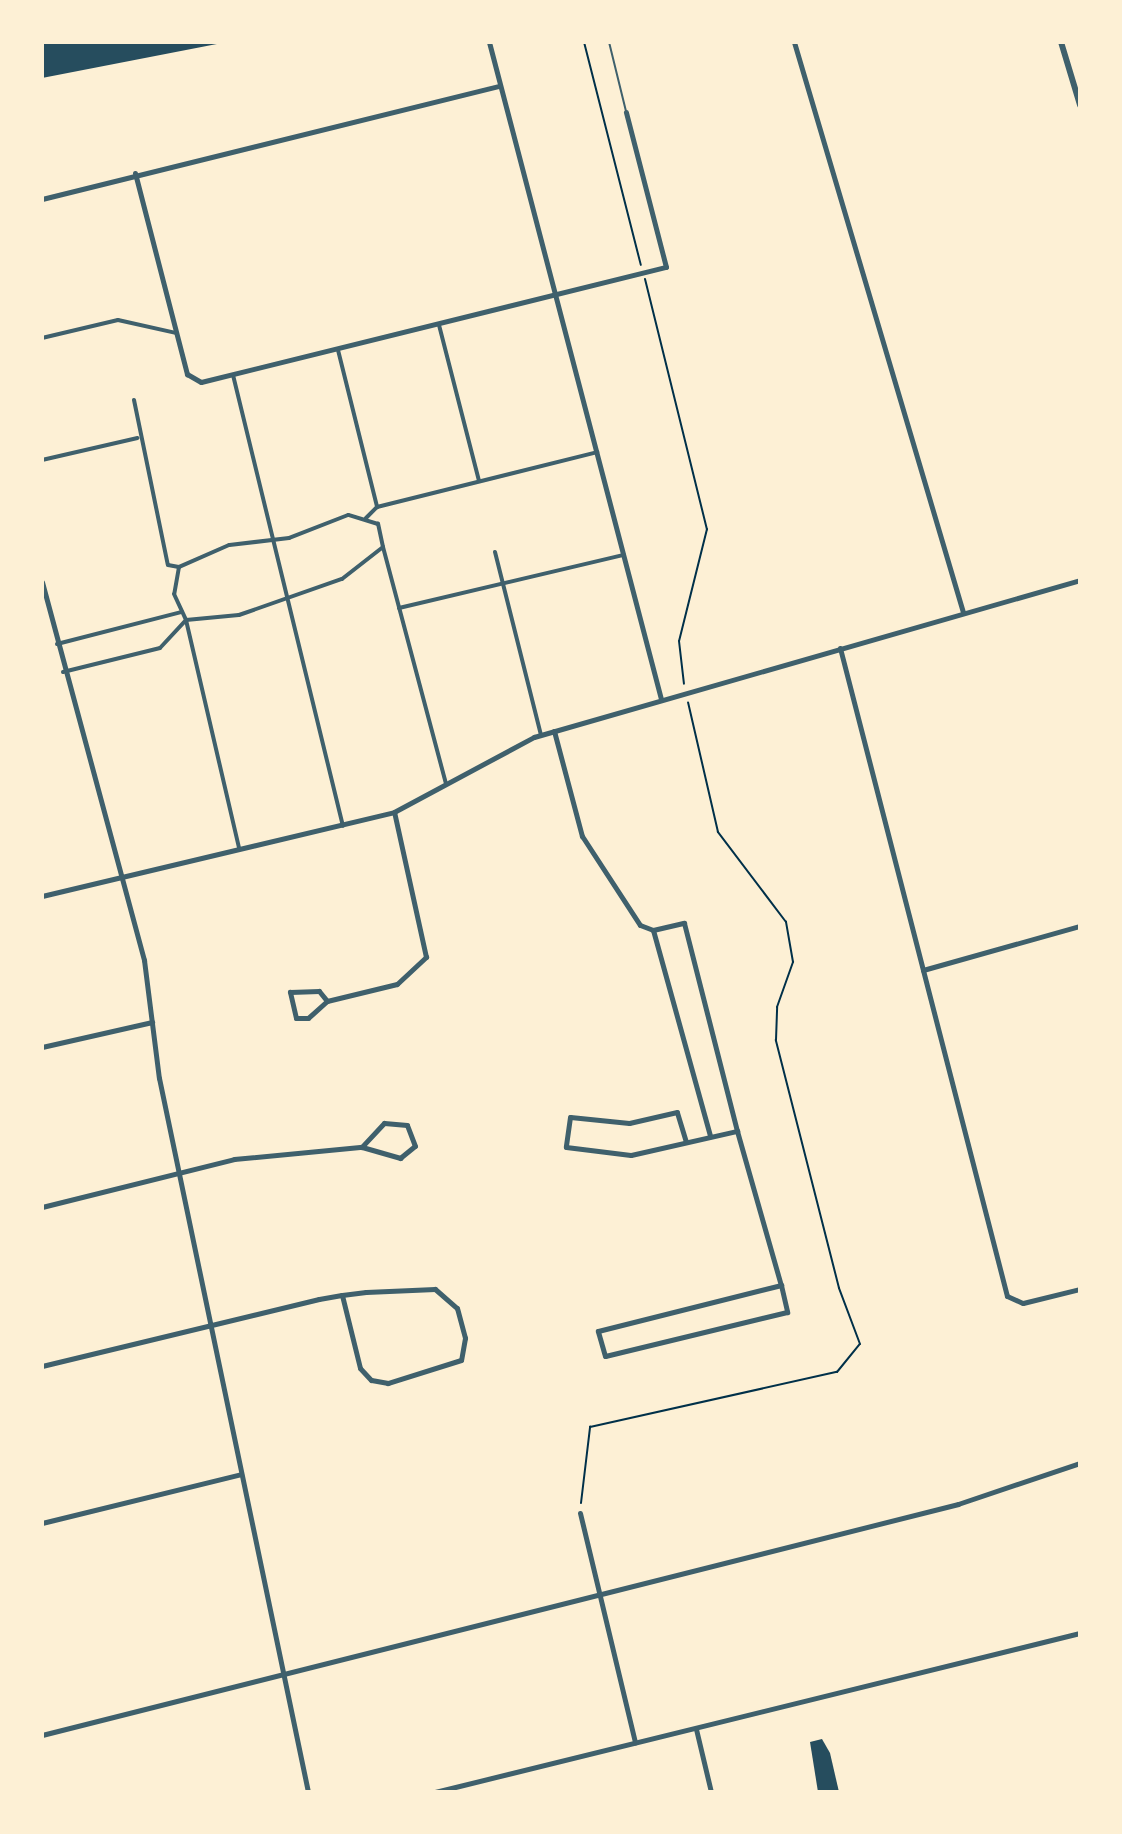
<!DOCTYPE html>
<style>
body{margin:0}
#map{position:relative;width:1122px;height:1834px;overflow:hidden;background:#fdf0d5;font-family:"Roboto Condensed",sans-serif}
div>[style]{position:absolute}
.building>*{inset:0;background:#264d5e}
.path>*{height:2px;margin:-1px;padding:0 1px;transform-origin:1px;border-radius:1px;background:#003049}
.service>*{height:2px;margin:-1px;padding:0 1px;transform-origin:1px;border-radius:1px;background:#3f606c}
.pedestrian>*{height:4px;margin:-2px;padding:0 2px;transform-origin:2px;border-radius:2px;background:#3f606c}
.minor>*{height:5px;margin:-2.5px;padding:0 2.5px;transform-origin:2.5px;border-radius:2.5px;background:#3f606c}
.tertiary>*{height:6px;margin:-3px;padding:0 3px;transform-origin:3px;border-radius:3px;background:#3f606c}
span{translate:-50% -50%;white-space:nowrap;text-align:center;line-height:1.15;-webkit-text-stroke:8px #fdf0d5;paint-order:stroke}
.frame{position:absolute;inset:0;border:44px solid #fdf0d5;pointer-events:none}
</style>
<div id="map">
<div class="building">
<div style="clip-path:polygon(42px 42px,222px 42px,222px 43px,42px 78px)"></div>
<div style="clip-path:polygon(822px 1739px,830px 1753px,839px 1792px,818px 1792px,810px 1742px)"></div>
</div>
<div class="path">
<div style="left:584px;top:42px;width:230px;rotate:75.7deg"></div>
<div style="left:645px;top:279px;width:258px;rotate:76.1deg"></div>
<div style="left:707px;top:529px;width:115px;rotate:104deg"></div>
<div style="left:679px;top:641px;width:43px;rotate:83.4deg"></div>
<div style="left:581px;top:1503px;width:77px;rotate:-83.2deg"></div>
<div style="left:590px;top:1427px;width:253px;rotate:-12.6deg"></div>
<div style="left:837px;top:1372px;width:36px;rotate:-51deg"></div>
<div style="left:860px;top:1344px;width:60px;rotate:-110.6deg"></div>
<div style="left:839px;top:1288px;width:256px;rotate:-104.3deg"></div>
<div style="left:776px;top:1040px;width:33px;rotate:-88deg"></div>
<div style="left:777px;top:1007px;width:48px;rotate:-70.4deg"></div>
<div style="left:793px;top:962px;width:41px;rotate:-99.9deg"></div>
<div style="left:786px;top:922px;width:113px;rotate:-127.1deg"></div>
<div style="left:718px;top:832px;width:133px;rotate:-103deg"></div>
</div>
<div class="service">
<div style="left:609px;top:42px;width:71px;rotate:76.2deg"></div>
</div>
<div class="pedestrian">
<div style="left:439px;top:325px;width:161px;rotate:75.6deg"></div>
<div style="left:42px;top:338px;width:78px;rotate:-13.3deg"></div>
<div style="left:118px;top:320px;width:59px;rotate:12.6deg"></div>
<div style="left:338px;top:350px;width:162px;rotate:76deg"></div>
<div style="left:233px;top:375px;width:464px;rotate:76.3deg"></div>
<div style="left:134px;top:400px;width:168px;rotate:78.4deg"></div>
<div style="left:168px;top:565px;width:11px;rotate:10deg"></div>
<div style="left:42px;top:460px;width:98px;rotate:-13deg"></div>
<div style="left:366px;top:518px;width:16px;rotate:-45deg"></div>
<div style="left:377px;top:507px;width:227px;rotate:-14deg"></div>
<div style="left:383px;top:547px;width:245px;rotate:75.1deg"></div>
<div style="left:495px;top:552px;width:189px;rotate:75.9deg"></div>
<div style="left:399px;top:608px;width:231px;rotate:-13.3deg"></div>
<div style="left:186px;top:620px;width:53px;rotate:-5.4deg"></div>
<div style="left:239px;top:615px;width:109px;rotate:-19.3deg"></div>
<div style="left:342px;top:579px;width:52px;rotate:-38deg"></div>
<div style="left:383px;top:547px;width:24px;rotate:-102deg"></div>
<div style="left:378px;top:524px;width:31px;rotate:-163deg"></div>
<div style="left:348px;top:515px;width:63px;rotate:158.7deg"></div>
<div style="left:289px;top:538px;width:60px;rotate:173.3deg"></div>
<div style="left:229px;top:545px;width:55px;rotate:156.3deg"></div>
<div style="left:179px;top:567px;width:27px;rotate:100deg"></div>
<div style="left:174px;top:594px;width:29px;rotate:65deg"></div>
<div style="left:186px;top:620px;width:234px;rotate:76.9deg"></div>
<div style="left:57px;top:644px;width:129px;rotate:-14.4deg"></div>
<div style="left:63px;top:672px;width:100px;rotate:-13.9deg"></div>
<div style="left:160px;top:648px;width:38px;rotate:-47deg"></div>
</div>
<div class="minor">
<div style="left:489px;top:42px;width:679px;rotate:75.33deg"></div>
<div style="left:794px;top:42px;width:595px;rotate:73.49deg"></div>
<div style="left:135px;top:173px;width:208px;rotate:75.5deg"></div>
<div style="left:187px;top:374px;width:16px;rotate:30deg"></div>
<div style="left:201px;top:382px;width:479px;rotate:-13.9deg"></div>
<div style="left:666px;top:267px;width:160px;rotate:-104.5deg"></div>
<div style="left:42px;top:199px;width:471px;rotate:-13.9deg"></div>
<div style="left:42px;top:582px;width:392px;rotate:74.9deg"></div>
<div style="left:144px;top:960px;width:119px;rotate:82.8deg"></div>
<div style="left:159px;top:1078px;width:729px;rotate:78.21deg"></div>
<div style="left:840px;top:648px;width:669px;rotate:75.55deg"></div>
<div style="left:1007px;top:1296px;width:17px;rotate:24deg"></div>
<div style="left:1023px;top:1303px;width:59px;rotate:-13.8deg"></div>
<div style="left:554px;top:731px;width:109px;rotate:75.1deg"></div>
<div style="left:582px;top:836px;width:106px;rotate:56.9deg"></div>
<div style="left:640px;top:925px;width:14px;rotate:21deg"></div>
<div style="left:653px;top:930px;width:214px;rotate:74.5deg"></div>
<div style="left:42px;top:896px;width:362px;rotate:-13.4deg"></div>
<div style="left:394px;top:812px;width:159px;rotate:-28.2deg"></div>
<div style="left:534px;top:737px;width:568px;rotate:-16.04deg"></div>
<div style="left:653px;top:930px;width:32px;rotate:-13deg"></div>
<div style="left:684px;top:923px;width:215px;rotate:75.7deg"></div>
<div style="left:923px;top:970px;width:163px;rotate:-15.7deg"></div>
<div style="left:327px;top:1001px;width:25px;rotate:138deg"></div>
<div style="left:308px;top:1018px;width:12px;rotate:180deg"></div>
<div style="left:296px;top:1018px;width:27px;rotate:-103deg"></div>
<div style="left:290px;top:992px;width:29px;rotate:-2deg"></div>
<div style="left:319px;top:991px;width:13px;rotate:51deg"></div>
<div style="left:327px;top:1001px;width:72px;rotate:-13.7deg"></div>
<div style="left:397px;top:984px;width:40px;rotate:-43deg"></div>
<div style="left:426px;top:957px;width:148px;rotate:-102.4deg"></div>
<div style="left:42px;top:1047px;width:113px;rotate:-12.8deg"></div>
<div style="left:686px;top:1142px;width:31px;rotate:-107deg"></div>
<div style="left:677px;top:1112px;width:49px;rotate:167.1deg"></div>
<div style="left:629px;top:1123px;width:59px;rotate:-174.2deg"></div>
<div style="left:570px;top:1117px;width:30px;rotate:98deg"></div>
<div style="left:566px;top:1147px;width:65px;rotate:7deg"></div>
<div style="left:631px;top:1155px;width:109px;rotate:-12.8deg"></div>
<div style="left:737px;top:1131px;width:160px;rotate:74.1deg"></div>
<div style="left:781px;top:1285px;width:28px;rotate:77deg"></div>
<div style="left:787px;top:1312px;width:187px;rotate:166.4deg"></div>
<div style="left:605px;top:1356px;width:26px;rotate:-106deg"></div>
<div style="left:598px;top:1331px;width:189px;rotate:-14.1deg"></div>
<div style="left:42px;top:1207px;width:198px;rotate:-14deg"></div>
<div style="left:234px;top:1159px;width:129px;rotate:-5.4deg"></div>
<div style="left:362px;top:1147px;width:40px;rotate:16deg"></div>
<div style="left:400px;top:1158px;width:19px;rotate:-39deg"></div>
<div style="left:415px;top:1146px;width:22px;rotate:-111deg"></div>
<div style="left:407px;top:1125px;width:23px;rotate:-175deg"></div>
<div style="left:384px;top:1123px;width:33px;rotate:133deg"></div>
<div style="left:42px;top:1366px;width:285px;rotate:-13.6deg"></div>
<div style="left:319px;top:1299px;width:23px;rotate:-10deg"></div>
<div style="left:342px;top:1295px;width:24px;rotate:-7deg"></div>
<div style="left:366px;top:1292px;width:69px;rotate:-2.5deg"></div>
<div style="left:435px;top:1289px;width:29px;rotate:41deg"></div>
<div style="left:457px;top:1308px;width:31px;rotate:75deg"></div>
<div style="left:465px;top:1338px;width:22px;rotate:100deg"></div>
<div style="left:461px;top:1360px;width:77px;rotate:162.5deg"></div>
<div style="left:388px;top:1383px;width:17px;rotate:-170deg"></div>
<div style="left:371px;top:1380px;width:16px;rotate:-133deg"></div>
<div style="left:360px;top:1368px;width:75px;rotate:-103.9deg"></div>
<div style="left:580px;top:1513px;width:236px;rotate:76.5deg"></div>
<div style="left:42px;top:1523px;width:205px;rotate:-13.8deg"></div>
<div style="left:696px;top:1729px;width:65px;rotate:76.6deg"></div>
<div style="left:42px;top:1735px;width:945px;rotate:-14.15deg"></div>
<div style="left:958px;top:1504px;width:129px;rotate:-18.6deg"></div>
<div style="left:435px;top:1792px;width:664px;rotate:-13.85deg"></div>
</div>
<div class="tertiary">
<div style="left:1061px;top:42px;width:66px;rotate:73.2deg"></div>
</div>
<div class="frame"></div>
</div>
